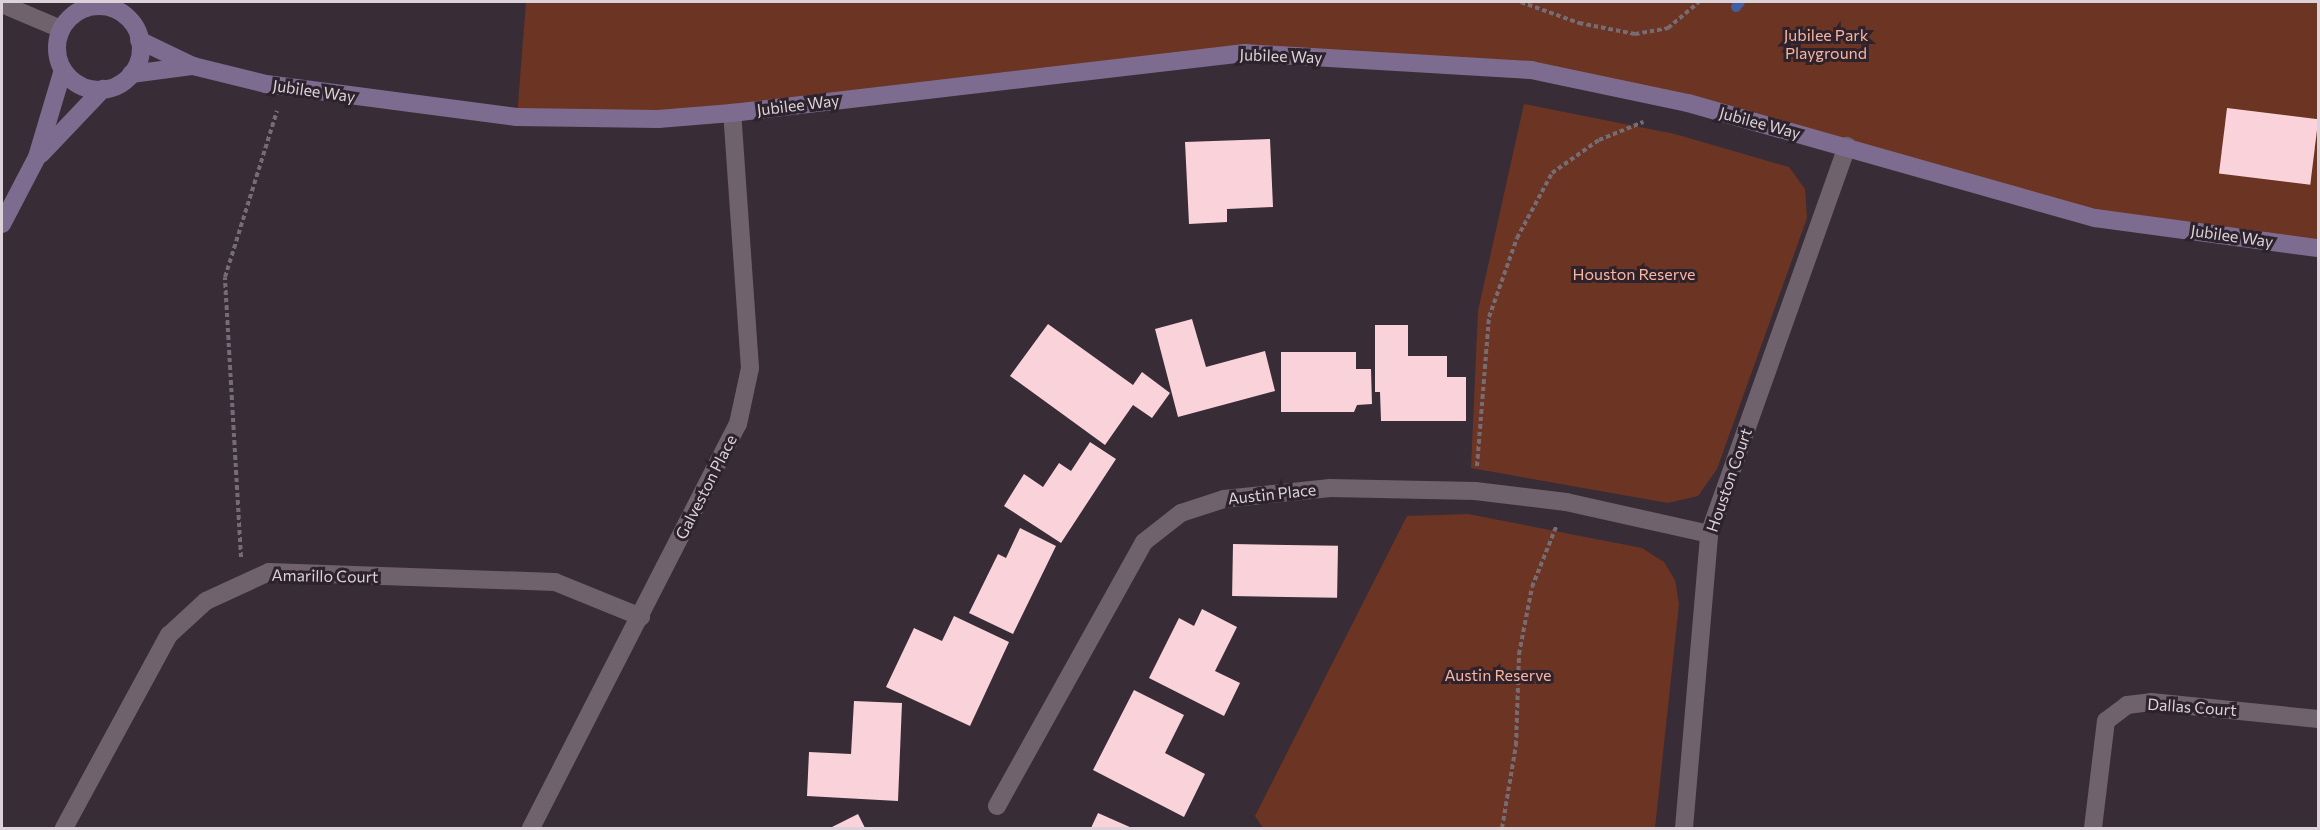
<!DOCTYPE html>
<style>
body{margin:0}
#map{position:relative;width:2320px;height:830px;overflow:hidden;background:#382d37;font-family:Commissioner,sans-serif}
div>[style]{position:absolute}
.green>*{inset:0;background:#6c3422}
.stream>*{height:10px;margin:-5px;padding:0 5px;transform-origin:5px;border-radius:5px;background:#3f5fa2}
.building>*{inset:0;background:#fad2da;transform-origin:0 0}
.path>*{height:4px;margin-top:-2px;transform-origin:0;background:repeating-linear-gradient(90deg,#766c74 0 4.5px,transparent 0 7.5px)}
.street>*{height:18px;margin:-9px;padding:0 9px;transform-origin:9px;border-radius:9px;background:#6f626d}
.secondary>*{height:18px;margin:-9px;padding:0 9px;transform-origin:9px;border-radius:9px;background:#7e6c90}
.secondary>.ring{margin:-9px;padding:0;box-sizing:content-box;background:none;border:18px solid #7e6c90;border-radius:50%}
span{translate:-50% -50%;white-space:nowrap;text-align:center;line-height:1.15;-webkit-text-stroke:6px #2e232c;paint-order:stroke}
.park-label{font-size:16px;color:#fab59e}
.street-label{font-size:16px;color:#dbd3d9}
.frame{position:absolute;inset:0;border:3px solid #dbd3d9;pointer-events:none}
</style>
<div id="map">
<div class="green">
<div style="clip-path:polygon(526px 2px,2318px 2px,2318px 248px,2095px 218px,1531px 70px,1244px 53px,801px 104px,517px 117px)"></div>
<div style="clip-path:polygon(1524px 104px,1675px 134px,1789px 167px,1805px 189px,1807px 218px,1717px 469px,1698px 496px,1668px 503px,1471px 468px,1478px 311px)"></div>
<div style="clip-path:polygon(1468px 514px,1642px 548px,1664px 562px,1675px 580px,1679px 604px,1655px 828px,1263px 828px,1255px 816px,1407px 516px)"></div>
</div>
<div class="stream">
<div style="left:1736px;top:7px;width:6px;rotate:-51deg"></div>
</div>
<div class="building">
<div style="left:2227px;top:108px;width:92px;height:66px;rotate:7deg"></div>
<div style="clip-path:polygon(1270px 139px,1273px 207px,1227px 209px,1227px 222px,1189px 224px,1185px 142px)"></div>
<div style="clip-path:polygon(1192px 319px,1206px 367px,1265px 351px,1275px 391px,1178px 417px,1155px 329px)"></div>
<div style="clip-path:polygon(1048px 324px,1133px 385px,1142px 372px,1170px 393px,1152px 418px,1133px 405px,1105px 445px,1010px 376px)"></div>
<div style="clip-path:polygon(1375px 325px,1408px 325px,1408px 356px,1447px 356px,1447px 377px,1466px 377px,1466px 421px,1381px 421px,1380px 392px,1375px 392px)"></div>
<div style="clip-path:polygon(1281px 352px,1356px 352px,1356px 369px,1371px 369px,1372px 404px,1357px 405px,1354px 412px,1281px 412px)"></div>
<div style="clip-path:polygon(1090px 442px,1116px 459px,1061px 543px,1004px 506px,1024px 474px,1043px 487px,1059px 463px,1071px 471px)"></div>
<div style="clip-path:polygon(1020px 528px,1056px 546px,1013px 634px,969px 613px,998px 554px,1006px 558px)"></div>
<div style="left:1233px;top:544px;width:105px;height:52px;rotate:1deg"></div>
<div style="clip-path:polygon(1202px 609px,1237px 627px,1215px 671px,1240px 683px,1224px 716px,1149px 678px,1179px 618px,1194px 626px)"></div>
<div style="clip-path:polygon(954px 616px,1009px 642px,970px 726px,886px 687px,914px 628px,942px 641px)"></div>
<div style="clip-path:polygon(1134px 690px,1184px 715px,1165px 753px,1205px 774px,1184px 817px,1093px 770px)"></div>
<div style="clip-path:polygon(854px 701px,902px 703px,898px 801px,807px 796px,809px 752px,851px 754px)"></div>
<div style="clip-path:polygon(1098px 813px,1132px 828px,1091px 828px)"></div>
<div style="clip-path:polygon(858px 814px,865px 828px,830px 828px)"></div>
</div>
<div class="path">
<div style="left:1521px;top:2px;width:62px;rotate:19.9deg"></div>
<div style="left:1579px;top:23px;width:57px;rotate:11.1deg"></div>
<div style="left:1635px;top:34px;width:34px;rotate:-10deg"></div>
<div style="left:1668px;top:28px;width:40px;rotate:-40deg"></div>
<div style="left:1477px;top:466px;width:149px;rotate:-85.4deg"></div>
<div style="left:1489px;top:317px;width:84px;rotate:-70.5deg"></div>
<div style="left:1517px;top:238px;width:74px;rotate:-61.7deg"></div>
<div style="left:1552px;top:173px;width:57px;rotate:-35.1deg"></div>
<div style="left:1599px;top:140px;width:48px;rotate:-22.2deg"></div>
<div style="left:241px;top:557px;width:280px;rotate:-93.3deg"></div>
<div style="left:225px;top:277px;width:174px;rotate:-72.6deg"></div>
<div style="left:1502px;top:828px;width:84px;rotate:-80.4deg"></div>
<div style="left:1516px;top:745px;width:91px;rotate:-88.1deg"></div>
<div style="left:1519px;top:654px;width:68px;rotate:-79deg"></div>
<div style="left:1532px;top:587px;width:65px;rotate:-68.2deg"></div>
</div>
<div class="street">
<div style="left:2px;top:4px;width:64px;rotate:23deg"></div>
<div style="left:997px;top:806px;width:302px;rotate:-60.9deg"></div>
<div style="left:1144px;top:542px;width:47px;rotate:-38.1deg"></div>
<div style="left:1181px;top:513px;width:45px;rotate:-18deg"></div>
<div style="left:1224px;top:499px;width:107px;rotate:-5.9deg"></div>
<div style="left:1330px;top:488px;width:145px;rotate:1.2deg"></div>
<div style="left:1475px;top:491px;width:92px;rotate:6.9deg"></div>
<div style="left:1566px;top:502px;width:147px;rotate:12.6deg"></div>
<div style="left:64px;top:828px;width:220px;rotate:-61.5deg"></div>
<div style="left:169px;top:635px;width:50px;rotate:-42.6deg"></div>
<div style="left:206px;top:601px;width:69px;rotate:-24.7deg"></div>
<div style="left:269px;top:572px;width:286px;rotate:2deg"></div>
<div style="left:555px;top:582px;width:93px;rotate:22.1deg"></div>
<div style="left:531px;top:828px;width:454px;rotate:-62.9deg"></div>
<div style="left:738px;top:424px;width:57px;rotate:-77.9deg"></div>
<div style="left:750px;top:368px;width:256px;rotate:-94deg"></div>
<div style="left:1684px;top:828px;width:295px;rotate:-85.1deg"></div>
<div style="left:1709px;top:534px;width:412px;rotate:-70.4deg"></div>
<div style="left:2093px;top:828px;width:108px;rotate:-83.1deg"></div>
<div style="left:2106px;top:721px;width:26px;rotate:-37deg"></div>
<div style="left:2127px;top:705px;width:24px;rotate:-7deg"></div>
<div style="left:2151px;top:702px;width:168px;rotate:5.8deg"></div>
</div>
<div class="secondary">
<div class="ring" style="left:57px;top:6px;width:66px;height:66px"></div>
<div style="left:139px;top:40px;width:60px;rotate:25.7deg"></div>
<div style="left:193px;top:66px;width:75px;rotate:13.9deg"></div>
<div style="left:266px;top:84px;width:253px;rotate:7.5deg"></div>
<div style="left:517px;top:117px;width:141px;rotate:0.8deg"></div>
<div style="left:658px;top:119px;width:74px;rotate:-4.6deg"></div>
<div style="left:732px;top:113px;width:516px;rotate:-6.68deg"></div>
<div style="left:1244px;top:53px;width:288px;rotate:3.4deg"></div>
<div style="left:1531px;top:70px;width:160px;rotate:11.9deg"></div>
<div style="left:1688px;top:103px;width:423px;rotate:15.8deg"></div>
<div style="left:2095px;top:218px;width:225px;rotate:7.7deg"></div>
<div style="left:131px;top:74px;width:63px;rotate:-7.4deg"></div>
<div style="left:41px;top:154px;width:90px;rotate:-46.4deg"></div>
<div style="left:2px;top:224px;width:76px;rotate:-62.4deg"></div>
<div style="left:37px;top:157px;width:91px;rotate:-73.4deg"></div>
</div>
<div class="park-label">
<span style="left:1826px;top:44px">Jubilee Park<br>Playground</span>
<span style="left:1634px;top:274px">Houston Reserve</span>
<span style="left:1498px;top:675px">Austin Reserve</span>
</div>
<div class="street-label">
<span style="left:1281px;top:56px;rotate:2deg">Jubilee Way</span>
<span style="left:314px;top:91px;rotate:8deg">Jubilee Way</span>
<span style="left:798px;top:105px;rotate:-7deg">Jubilee Way</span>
<span style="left:1760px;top:123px;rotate:15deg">Jubilee Way</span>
<span style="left:2232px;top:236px;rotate:8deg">Jubilee Way</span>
<span style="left:1729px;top:480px;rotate:-71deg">Houston Court</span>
<span style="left:706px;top:487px;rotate:-63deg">Galveston Place</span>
<span style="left:1272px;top:494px;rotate:-6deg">Austin Place</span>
<span style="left:325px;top:576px;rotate:1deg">Amarillo Court</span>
<span style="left:2192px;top:707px;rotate:4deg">Dallas Court</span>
</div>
<div class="frame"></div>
</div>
